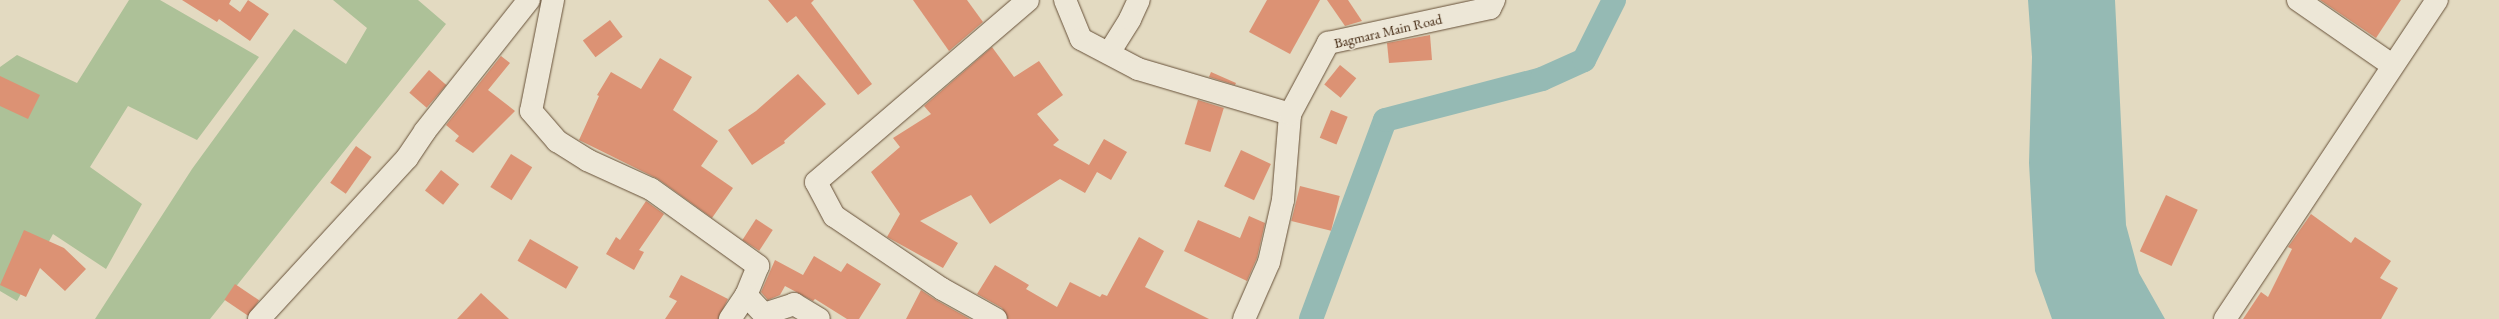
<!DOCTYPE html>
<style>
body{margin:0}
#map{position:relative;width:2499px;height:319px;overflow:hidden;background:#e3dac1;font-family:"EB Garamond",serif}
div>[style]{position:absolute}
.green>*{inset:0;background:#adc198}
.water>*{inset:0;background:#95bab4}
.canal>*{height:24px;margin:-12px;padding:0 12px;transform-origin:12px;border-radius:12px;background:#95bab4}
.building>*{inset:0;background:#dc9274;transform-origin:0 0}
.roads{filter:drop-shadow(0 0 1px #675139) drop-shadow(0 0 1px #675139)}
.minor>*{height:22px;margin:-11px;padding:0 11px;transform-origin:11px;border-radius:11px;background:#ede7d7}
span{translate:-50% -50%;white-space:nowrap;text-align:center;line-height:1.15;-webkit-text-stroke:3px #ede7d7;paint-order:stroke}
.street-label{font-size:14px;color:#3e230c}
</style>
<div id="map">
<div class="green">
<div style="clip-path:polygon(129px 0,160px 0,259px 57px,197px 140px,128px 106px,90px 167px,142px 204px,106px 269px,53px 234px,17px 301px,0 291px,0 67px,17px 55px,77px 83px)"></div>
<div style="clip-path:polygon(333px 0,418px 0,446px 24px,210px 319px,95px 319px,192px 169px,294px 29px,346px 64px,367px 28px)"></div>
</div>
<div class="water">
<div style="clip-path:polygon(2028px 0,2115px 0,2126px 225px,2139px 273px,2165px 319px,2052px 319px,2035px 271px,2029px 163px,2032px 57px)"></div>
</div>
<div class="canal">
<div style="left:1311px;top:319px;width:212px;rotate:-69.6deg"></div>
<div style="left:1385px;top:120px;width:162px;rotate:-14.6deg"></div>
<div style="left:1542px;top:79px;width:46px;rotate:-24.3deg"></div>
<div style="left:1584px;top:60px;width:67px;rotate:-63.4deg"></div>
</div>
<div class="building">
<div style="clip-path:polygon(182px 0,231px 0,229px 4px,240px 12px,248px 0,269px 14px,250px 41px,219px 19px,217px 22px)"></div>
<div style="clip-path:polygon(768px 0,814px 0,811px 3px,872px 84px,858px 95px,796px 16px,787px 23px)"></div>
<div style="clip-path:polygon(913px 0,967px 0,983px 22px,949px 51px)"></div>
<div style="clip-path:polygon(1267px 0,1320px 0,1290px 54px,1249px 32px)"></div>
<div style="clip-path:polygon(1327px 0,1348px 0,1362px 21px,1345px 26px)"></div>
<div style="clip-path:polygon(2320px 0,2401px 0,2376px 38px)"></div>
<div style="left:610px;top:20px;width:21px;height:34px;rotate:53deg"></div>
<div style="clip-path:polygon(1430px 35px,1432px 60px,1389px 63px,1387px 43px)"></div>
<div style="clip-path:polygon(992px 47px,1014px 77px,1039px 61px,1063px 95px,1037px 114px,1059px 140px,1053px 145px,1089px 165px,1104px 139px,1127px 152px,1111px 180px,1097px 172px,1085px 193px,1060px 179px,990px 224px,971px 195px,920px 221px,958px 243px,943px 268px,887px 237px,900px 214px,871px 172px,900px 147px,893px 138px,931px 114px,924px 106px)"></div>
<div style="clip-path:polygon(501px 56px,510px 63px,488px 90px,515px 111px,473px 153px,455px 141px,459px 136px,446px 125px)"></div>
<div style="clip-path:polygon(660px 58px,692px 77px,673px 110px,718px 141px,701px 166px,733px 188px,712px 218px,658px 179px,579px 140px,599px 96px,597px 95px,611px 72px,641px 89px)"></div>
<div style="left:1340px;top:65px;width:21px;height:25px;rotate:39deg"></div>
<div style="left:429px;top:70px;width:23px;height:30px;rotate:41deg"></div>
<div style="clip-path:polygon(1211px 72px,1236px 83px,1235px 85px,1209px 77px)"></div>
<div style="clip-path:polygon(798px 74px,826px 104px,784px 141px,785px 143px,752px 165px,728px 130px,756px 111px)"></div>
<div style="clip-path:polygon(0 76px,40px 95px,28px 119px,0 106px)"></div>
<div style="left:1198px;top:100px;width:27px;height:46px;rotate:17deg"></div>
<div style="left:1331px;top:110px;width:18px;height:30px;rotate:22deg"></div>
<div style="left:356px;top:146px;width:19px;height:45px;rotate:35deg"></div>
<div style="left:1241px;top:150px;width:33px;height:40px;rotate:25deg"></div>
<div style="left:511px;top:154px;width:25px;height:39px;rotate:32deg"></div>
<div style="left:441px;top:170px;width:23px;height:26px;rotate:38deg"></div>
<div style="left:1300px;top:186px;width:41px;height:36px;rotate:14deg"></div>
<div style="left:2166px;top:195px;width:35px;height:62px;rotate:25deg"></div>
<div style="clip-path:polygon(646px 201px,664px 214px,639px 250px,644px 252px,634px 270px,606px 254px,616px 237px,620px 240px)"></div>
<div style="clip-path:polygon(2311px 214px,2351px 243px,2355px 237px,2391px 261px,2380px 278px,2398px 288px,2381px 319px,2243px 319px,2261px 292px,2268px 297px,2292px 249px,2288px 247px)"></div>
<div style="clip-path:polygon(1249px 216px,1265px 223px,1257px 258px,1247px 281px,1184px 251px,1198px 220px,1240px 238px)"></div>
<div style="left:756px;top:219px;width:20px;height:25px;rotate:33deg"></div>
<div style="clip-path:polygon(24px 230px,64px 248px,86px 269px,65px 291px,40px 268px,26px 297px,0 285px)"></div>
<div style="clip-path:polygon(1139px 237px,1164px 251px,1145px 287px,1209px 319px,1008px 319px,1002px 308px,977px 294px,995px 265px,1029px 285px,1026px 289px,1057px 307px,1070px 282px,1100px 297px,1102px 294px,1107px 296px)"></div>
<div style="left:530px;top:239px;width:56px;height:25px;rotate:30deg"></div>
<div style="clip-path:polygon(814px 256px,841px 272px,847px 263px,881px 284px,859px 319px,847px 319px,815px 299px,813px 301px,785px 286px,780px 295px,768px 300px,761px 292px,775px 260px,803px 275px)"></div>
<div style="clip-path:polygon(681px 275px,728px 299px,718px 319px,665px 319px,677px 301px,669px 297px)"></div>
<div style="left:235px;top:284px;width:29px;height:19px;rotate:34deg"></div>
<div style="clip-path:polygon(921px 290px,936px 300px,970px 319px,906px 319px)"></div>
<div style="clip-path:polygon(481px 293px,509px 319px,457px 319px)"></div>
</div>
<div class="roads">
<div class="minor">
<div style="left:553px;top:0;width:113px;rotate:101.2deg"></div>
<div style="left:531px;top:111px;width:40px;rotate:49deg"></div>
<div style="left:557px;top:141px;width:36px;rotate:32deg"></div>
<div style="left:587px;top:160px;width:70px;rotate:24.4deg"></div>
<div style="left:651px;top:189px;width:132px;rotate:35.7deg"></div>
<div style="left:758px;top:266px;width:31px;rotate:112deg"></div>
<div style="left:746px;top:295px;width:26px;rotate:47deg"></div>
<div style="left:764px;top:314px;width:32px;rotate:-18deg"></div>
<div style="left:794px;top:304px;width:29px;rotate:31deg"></div>
<div style="left:1065px;top:0;width:42px;rotate:67.7deg"></div>
<div style="left:1081px;top:39px;width:64px;rotate:27.8deg"></div>
<div style="left:1138px;top:69px;width:159px;rotate:16.5deg"></div>
<div style="left:2298px;top:0;width:114px;rotate:34.7deg"></div>
<div style="left:1109px;top:53px;width:40px;rotate:-58deg"></div>
<div style="left:1130px;top:19px;width:21px;rotate:-65deg"></div>
<div style="left:259px;top:319px;width:219px;rotate:-47.4deg"></div>
<div style="left:407px;top:158px;width:32px;rotate:-56deg"></div>
<div style="left:425px;top:131px;width:167px;rotate:-51.6deg"></div>
<div style="left:730px;top:319px;width:29px;rotate:-56deg"></div>
<div style="left:996px;top:319px;width:62px;rotate:-150.9deg"></div>
<div style="left:942px;top:289px;width:130px;rotate:-145.9deg"></div>
<div style="left:834px;top:216px;width:38px;rotate:-118deg"></div>
<div style="left:816px;top:182px;width:279px;rotate:-40.6deg"></div>
<div style="left:1244px;top:319px;width:62px;rotate:-66.3deg"></div>
<div style="left:1269px;top:262px;width:64px;rotate:-77.3deg"></div>
<div style="left:1283px;top:200px;width:86px;rotate:-85.3deg"></div>
<div style="left:1290px;top:114px;width:81px;rotate:-61.8deg"></div>
<div style="left:1328px;top:43px;width:166px;rotate:-12.2deg"></div>
<div style="left:1490px;top:8px;width:9px;rotate:-63deg"></div>
<div style="left:2225px;top:319px;width:383px;rotate:-56.4deg"></div>
</div>
</div>
<div class="street-label">
<span style="left:1388px;top:31px;rotate:-13deg">Bagmara Main Road</span>
</div>
</div>
